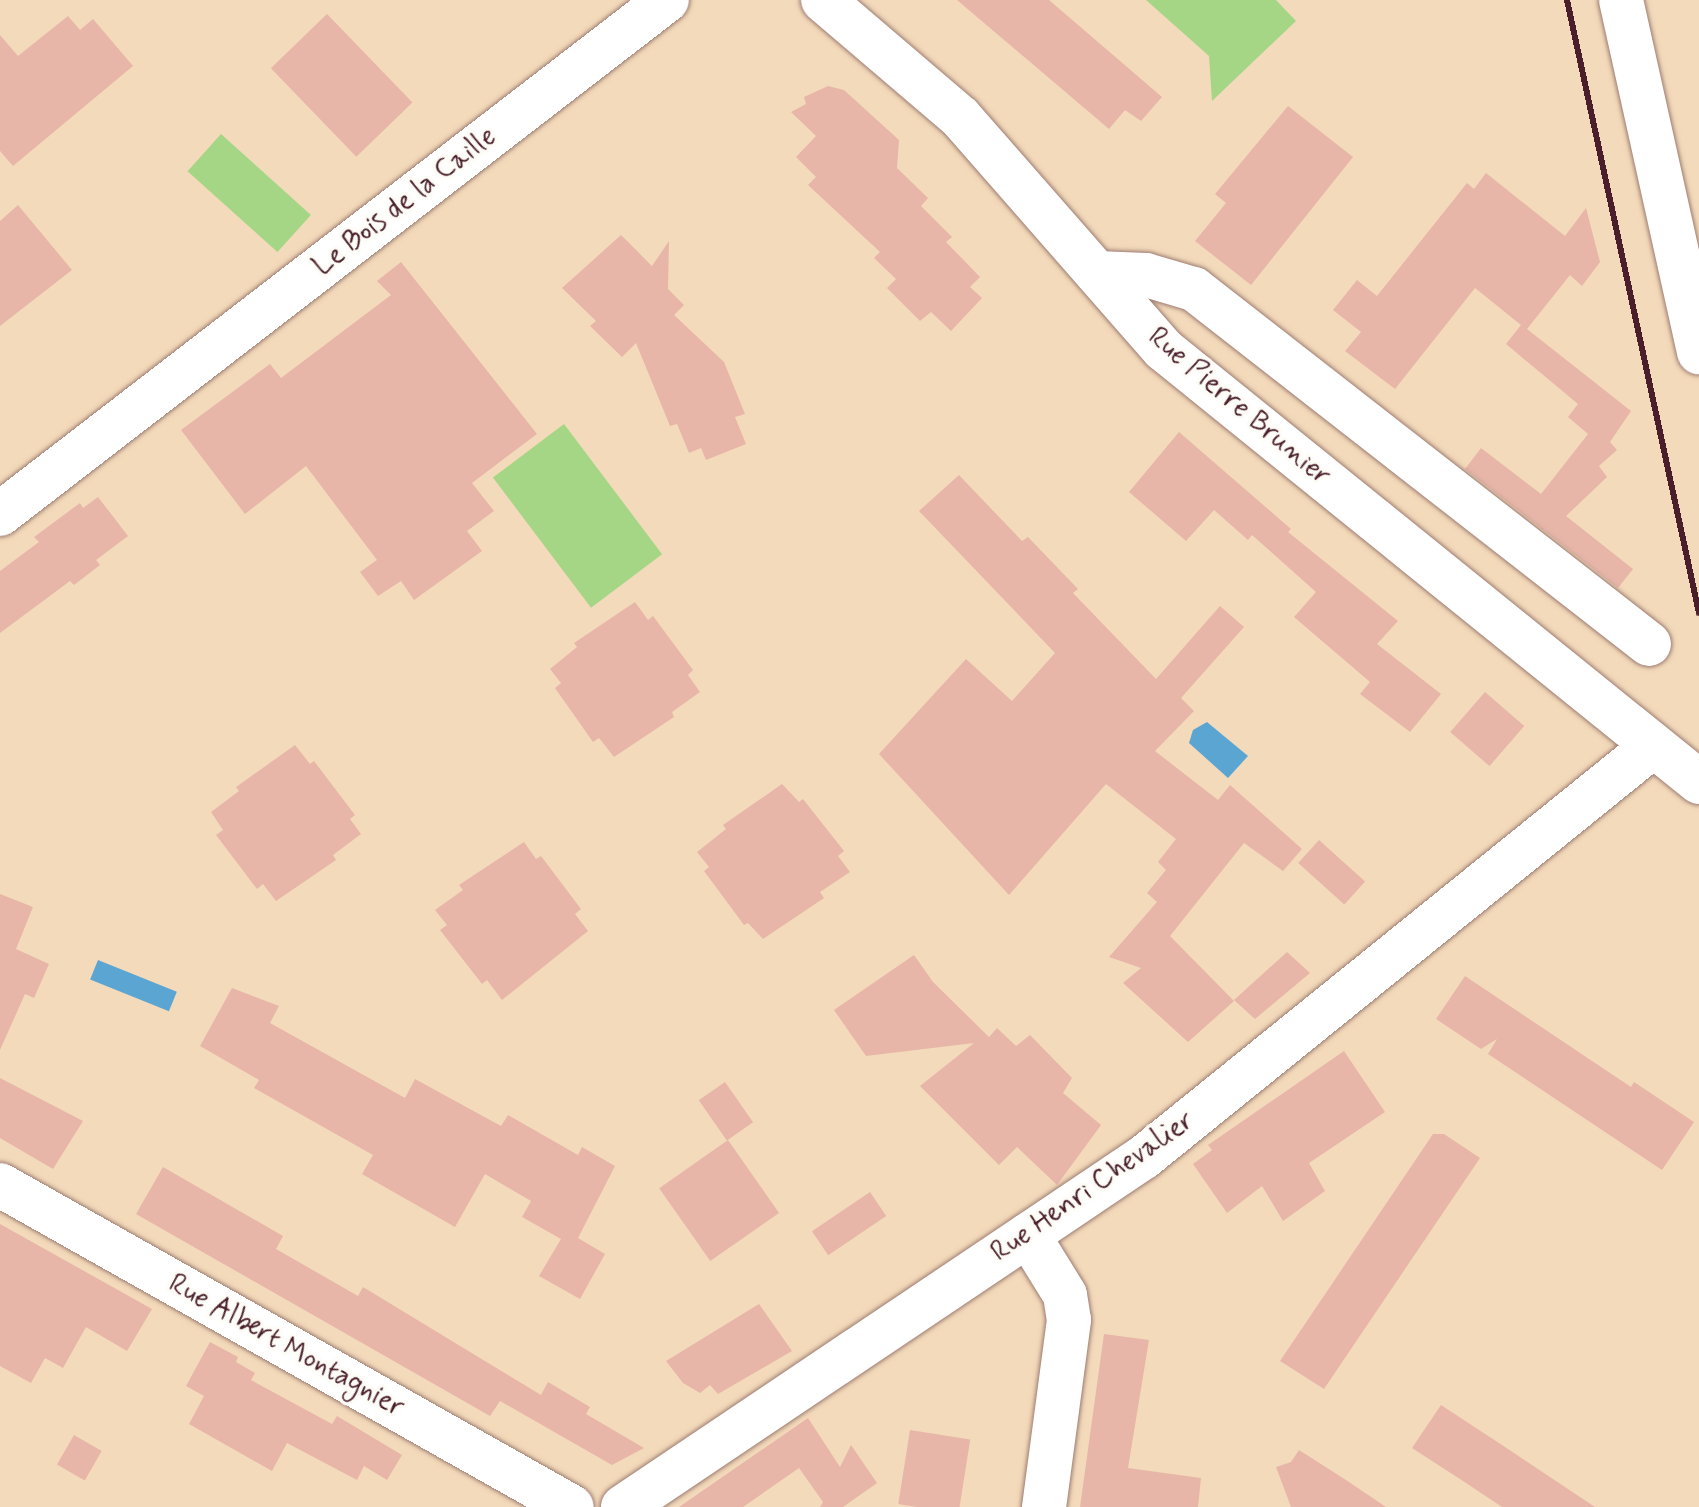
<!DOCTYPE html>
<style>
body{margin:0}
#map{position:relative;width:1699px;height:1507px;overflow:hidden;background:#f3daba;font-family:Mynerve,sans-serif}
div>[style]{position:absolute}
.green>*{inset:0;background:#a5d685;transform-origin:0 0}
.water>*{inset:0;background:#5ba5d3;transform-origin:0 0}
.building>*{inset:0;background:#e7b6a9;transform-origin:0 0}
.roads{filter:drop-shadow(0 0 2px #9e7c72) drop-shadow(0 0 2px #9e7c72)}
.minor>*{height:44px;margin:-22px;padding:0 22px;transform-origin:22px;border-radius:22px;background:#fff}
.major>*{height:44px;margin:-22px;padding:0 22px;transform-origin:22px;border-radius:22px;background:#fff}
.rail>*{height:6px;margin:-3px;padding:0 3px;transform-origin:3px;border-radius:3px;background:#4a1f2b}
span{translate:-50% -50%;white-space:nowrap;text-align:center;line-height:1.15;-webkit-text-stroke:7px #fdfcf7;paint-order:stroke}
.street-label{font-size:28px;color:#4a1f2b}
</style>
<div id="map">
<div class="green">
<div style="clip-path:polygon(1146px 0,1276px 0,1296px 21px,1212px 101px,1209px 56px)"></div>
<div style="left:221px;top:134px;width:121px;height:50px;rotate:42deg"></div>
<div style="left:564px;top:424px;width:163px;height:89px;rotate:53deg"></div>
</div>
<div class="water">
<div style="clip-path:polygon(1207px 722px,1248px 756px,1228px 778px,1189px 743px,1193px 730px)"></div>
<div style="left:98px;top:960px;width:85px;height:21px;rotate:22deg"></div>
</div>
<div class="building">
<div style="clip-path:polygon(957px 0,1049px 0,1162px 97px,1141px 121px,1125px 110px,1109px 129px)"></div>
<div style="left:327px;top:14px;width:123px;height:78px;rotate:46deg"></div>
<div style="clip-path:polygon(68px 16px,80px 30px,93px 19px,133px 66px,13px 166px,0 151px,0 35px,18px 56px)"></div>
<div style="clip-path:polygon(828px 86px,844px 90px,899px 140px,897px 168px,928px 198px,921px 206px,952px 237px,946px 242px,980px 277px,970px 287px,982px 298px,951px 331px,931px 312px,920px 321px,887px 288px,896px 279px,874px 258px,880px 252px,808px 185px,816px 177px,796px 157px,816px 136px,791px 112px,806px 104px,804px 97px)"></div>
<div style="clip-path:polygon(1288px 106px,1353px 157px,1251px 285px,1195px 241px,1226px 203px,1215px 194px)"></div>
<div style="clip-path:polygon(1486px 173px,1565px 236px,1586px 208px,1600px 262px,1582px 286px,1570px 275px,1527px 329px,1631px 411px,1610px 442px,1617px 450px,1599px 466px,1607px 477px,1566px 516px,1633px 569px,1618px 588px,1465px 469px,1481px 448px,1541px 494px,1588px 434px,1568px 417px,1578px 404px,1506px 344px,1521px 325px,1475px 288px,1395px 389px,1345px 351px,1361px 332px,1333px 310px,1357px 280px,1377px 296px,1467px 183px,1474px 189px)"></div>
<div style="clip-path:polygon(18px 205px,72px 270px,0 326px,0 221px)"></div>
<div style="clip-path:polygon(621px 235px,652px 266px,669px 241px,668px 289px,684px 305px,674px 315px,724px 362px,745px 414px,735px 417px,746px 444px,706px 460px,701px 448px,689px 453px,677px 424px,670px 426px,636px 343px,622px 357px,590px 326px,596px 321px,562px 288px)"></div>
<div style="clip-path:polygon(401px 262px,537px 434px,472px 483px,494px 511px,467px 531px,482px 551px,414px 600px,401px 581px,378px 596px,360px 572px,377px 560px,306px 466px,245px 514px,181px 430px,270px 364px,281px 378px,391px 295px,377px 281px)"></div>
<div style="clip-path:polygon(1179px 432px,1291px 529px,1288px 532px,1398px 621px,1377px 644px,1441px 694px,1410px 732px,1360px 694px,1370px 682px,1294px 617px,1316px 592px,1252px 535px,1248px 540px,1214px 510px,1186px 541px,1129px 492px)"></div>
<div style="clip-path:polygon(959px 475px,1022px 541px,1028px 537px,1078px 589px,1073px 593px,1156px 679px,1220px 606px,1244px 627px,1181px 698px,1194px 711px,1155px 751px,1218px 800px,1230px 785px,1302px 849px,1283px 871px,1244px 843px,1170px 936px,1234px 1001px,1188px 1042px,1123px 983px,1141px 968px,1109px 957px,1157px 902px,1147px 893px,1166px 870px,1158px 862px,1176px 839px,1106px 784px,1009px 895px,879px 754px,966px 659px,1012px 701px,1055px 653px,919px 511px)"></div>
<div style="clip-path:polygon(98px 497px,128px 536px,96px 560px,100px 565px,74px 585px,70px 581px,0 633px,0 571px,39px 542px,34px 537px,80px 503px,83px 508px)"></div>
<div style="clip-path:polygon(635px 602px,648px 620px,653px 616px,693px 670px,688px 675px,700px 692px,672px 712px,674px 717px,614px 757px,599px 738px,593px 742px,555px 688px,561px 683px,550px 669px,577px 647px,574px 643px)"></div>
<div style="left:1485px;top:692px;width:52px;height:53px;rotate:41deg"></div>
<div style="clip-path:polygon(295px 745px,310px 764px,314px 761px,355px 815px,350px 819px,361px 834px,333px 855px,336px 860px,276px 901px,263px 884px,257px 889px,216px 835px,223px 830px,211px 812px,239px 791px,236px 787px)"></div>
<div style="clip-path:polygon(782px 784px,799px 802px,803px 799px,844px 851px,838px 856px,850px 872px,820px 892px,824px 898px,763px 939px,748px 923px,744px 925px,704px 871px,709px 867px,697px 852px,726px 829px,723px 825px)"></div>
<div style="left:1319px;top:840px;width:62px;height:31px;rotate:42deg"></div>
<div style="clip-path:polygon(524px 842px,536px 859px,541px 856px,581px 909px,575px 914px,588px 931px,502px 1000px,487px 980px,482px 984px,440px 930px,447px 925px,435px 910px,463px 890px,459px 885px)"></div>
<div style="clip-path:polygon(0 894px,33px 907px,16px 949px,49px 964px,34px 998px,25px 994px,0 1050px)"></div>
<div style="clip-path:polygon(1287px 952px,1310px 973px,1255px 1019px,1234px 1000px)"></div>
<div style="clip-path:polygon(914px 955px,933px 982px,989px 1037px,997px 1028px,1016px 1046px,1030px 1035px,1072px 1078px,1063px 1093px,1101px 1125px,1057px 1185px,1017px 1147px,999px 1165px,920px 1086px,974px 1043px,866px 1056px,834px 1010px)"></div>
<div style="clip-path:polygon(1465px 976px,1631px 1087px,1634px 1082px,1694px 1122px,1662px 1170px,1488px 1054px,1497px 1039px,1481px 1049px,1436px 1019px)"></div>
<div style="clip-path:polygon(232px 988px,279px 1006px,270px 1023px,405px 1098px,415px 1079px,501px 1126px,508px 1115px,578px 1155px,582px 1147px,615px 1166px,578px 1238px,605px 1254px,580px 1299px,539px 1276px,561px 1239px,522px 1217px,531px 1201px,485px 1174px,455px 1227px,362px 1174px,373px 1155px,254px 1088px,259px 1080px,200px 1046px)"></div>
<div style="clip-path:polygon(1344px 1051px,1385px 1112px,1309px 1163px,1325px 1191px,1283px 1221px,1262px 1186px,1227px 1213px,1193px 1164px,1212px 1150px,1208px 1145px)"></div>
<div style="clip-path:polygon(0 1078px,83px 1121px,53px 1169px,0 1138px)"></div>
<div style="left:725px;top:1082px;width:49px;height:32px;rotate:55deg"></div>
<div style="clip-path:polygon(1433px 1134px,1444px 1134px,1480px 1158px,1324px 1389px,1280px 1361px)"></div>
<div style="left:728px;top:1140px;width:89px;height:84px;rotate:55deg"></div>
<div style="clip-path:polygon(163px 1167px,283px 1236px,276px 1249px,358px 1296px,363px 1287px,541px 1395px,548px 1382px,590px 1407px,586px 1414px,644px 1448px,612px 1465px,500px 1401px,490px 1416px,136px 1214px)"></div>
<div style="left:870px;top:1192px;width:29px;height:70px;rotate:56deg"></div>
<div style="clip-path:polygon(0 1224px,152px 1309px,127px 1351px,86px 1327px,63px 1368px,45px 1358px,31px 1383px,0 1366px)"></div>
<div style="clip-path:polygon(759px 1304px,792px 1351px,718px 1394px,710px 1385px,700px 1393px,683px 1383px,666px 1361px)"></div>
<div style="clip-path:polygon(1104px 1334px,1149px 1340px,1128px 1468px,1201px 1478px,1198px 1507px,1080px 1507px)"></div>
<div style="clip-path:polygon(210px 1342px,238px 1357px,236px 1362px,255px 1373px,251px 1380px,332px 1424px,337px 1416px,402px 1455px,387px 1480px,364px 1466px,357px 1480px,287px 1443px,272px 1471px,189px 1424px,204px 1396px,186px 1386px)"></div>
<div style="clip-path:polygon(1441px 1405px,1505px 1447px,1595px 1507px,1502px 1507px,1466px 1483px,1412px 1448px)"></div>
<div style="clip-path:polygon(808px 1418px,840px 1467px,851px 1445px,877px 1483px,843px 1507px,820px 1507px,823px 1502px,799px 1468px,743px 1507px,679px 1507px)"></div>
<div style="left:910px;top:1430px;width:61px;height:75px;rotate:9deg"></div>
<div style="left:74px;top:1435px;width:32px;height:34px;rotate:30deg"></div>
<div style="clip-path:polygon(1299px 1450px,1346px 1480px,1386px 1507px,1291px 1507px,1276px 1467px,1291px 1462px)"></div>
</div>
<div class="roads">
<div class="minor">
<div style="left:823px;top:0;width:180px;rotate:40.5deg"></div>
<div style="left:960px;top:117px;width:308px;rotate:48.8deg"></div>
<div style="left:1163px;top:349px;width:689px;rotate:38.93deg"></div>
<div style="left:1097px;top:273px;width:49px;rotate:2.3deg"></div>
<div style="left:1146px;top:275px;width:50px;rotate:16.3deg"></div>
<div style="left:1194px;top:289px;width:577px;rotate:37.96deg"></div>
<div style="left:0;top:514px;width:842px;rotate:-37.62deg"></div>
<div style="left:0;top:1185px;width:656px;rotate:29.38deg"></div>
<div style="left:1028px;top:1235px;width:70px;rotate:58.3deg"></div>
<div style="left:1065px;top:1295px;width:25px;rotate:81deg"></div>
<div style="left:1069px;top:1320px;width:189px;rotate:97.6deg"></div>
<div style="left:623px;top:1507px;width:628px;rotate:-33.89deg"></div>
<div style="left:1144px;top:1157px;width:654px;rotate:-38.92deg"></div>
</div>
<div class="major">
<div style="left:1621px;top:0;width:361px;rotate:77.5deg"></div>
</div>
</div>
<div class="rail">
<div style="left:1567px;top:0;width:627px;rotate:77.85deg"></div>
</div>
<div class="street-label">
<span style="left:405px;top:202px;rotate:-38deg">Le Bois de la Caille</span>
<span style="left:1239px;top:407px;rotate:40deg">Rue Pierre Brunier</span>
<span style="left:1093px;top:1187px;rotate:-35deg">Rue Henri Chevalier</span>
<span style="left:286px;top:1346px;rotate:29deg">Rue Albert Montagnier</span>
</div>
</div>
